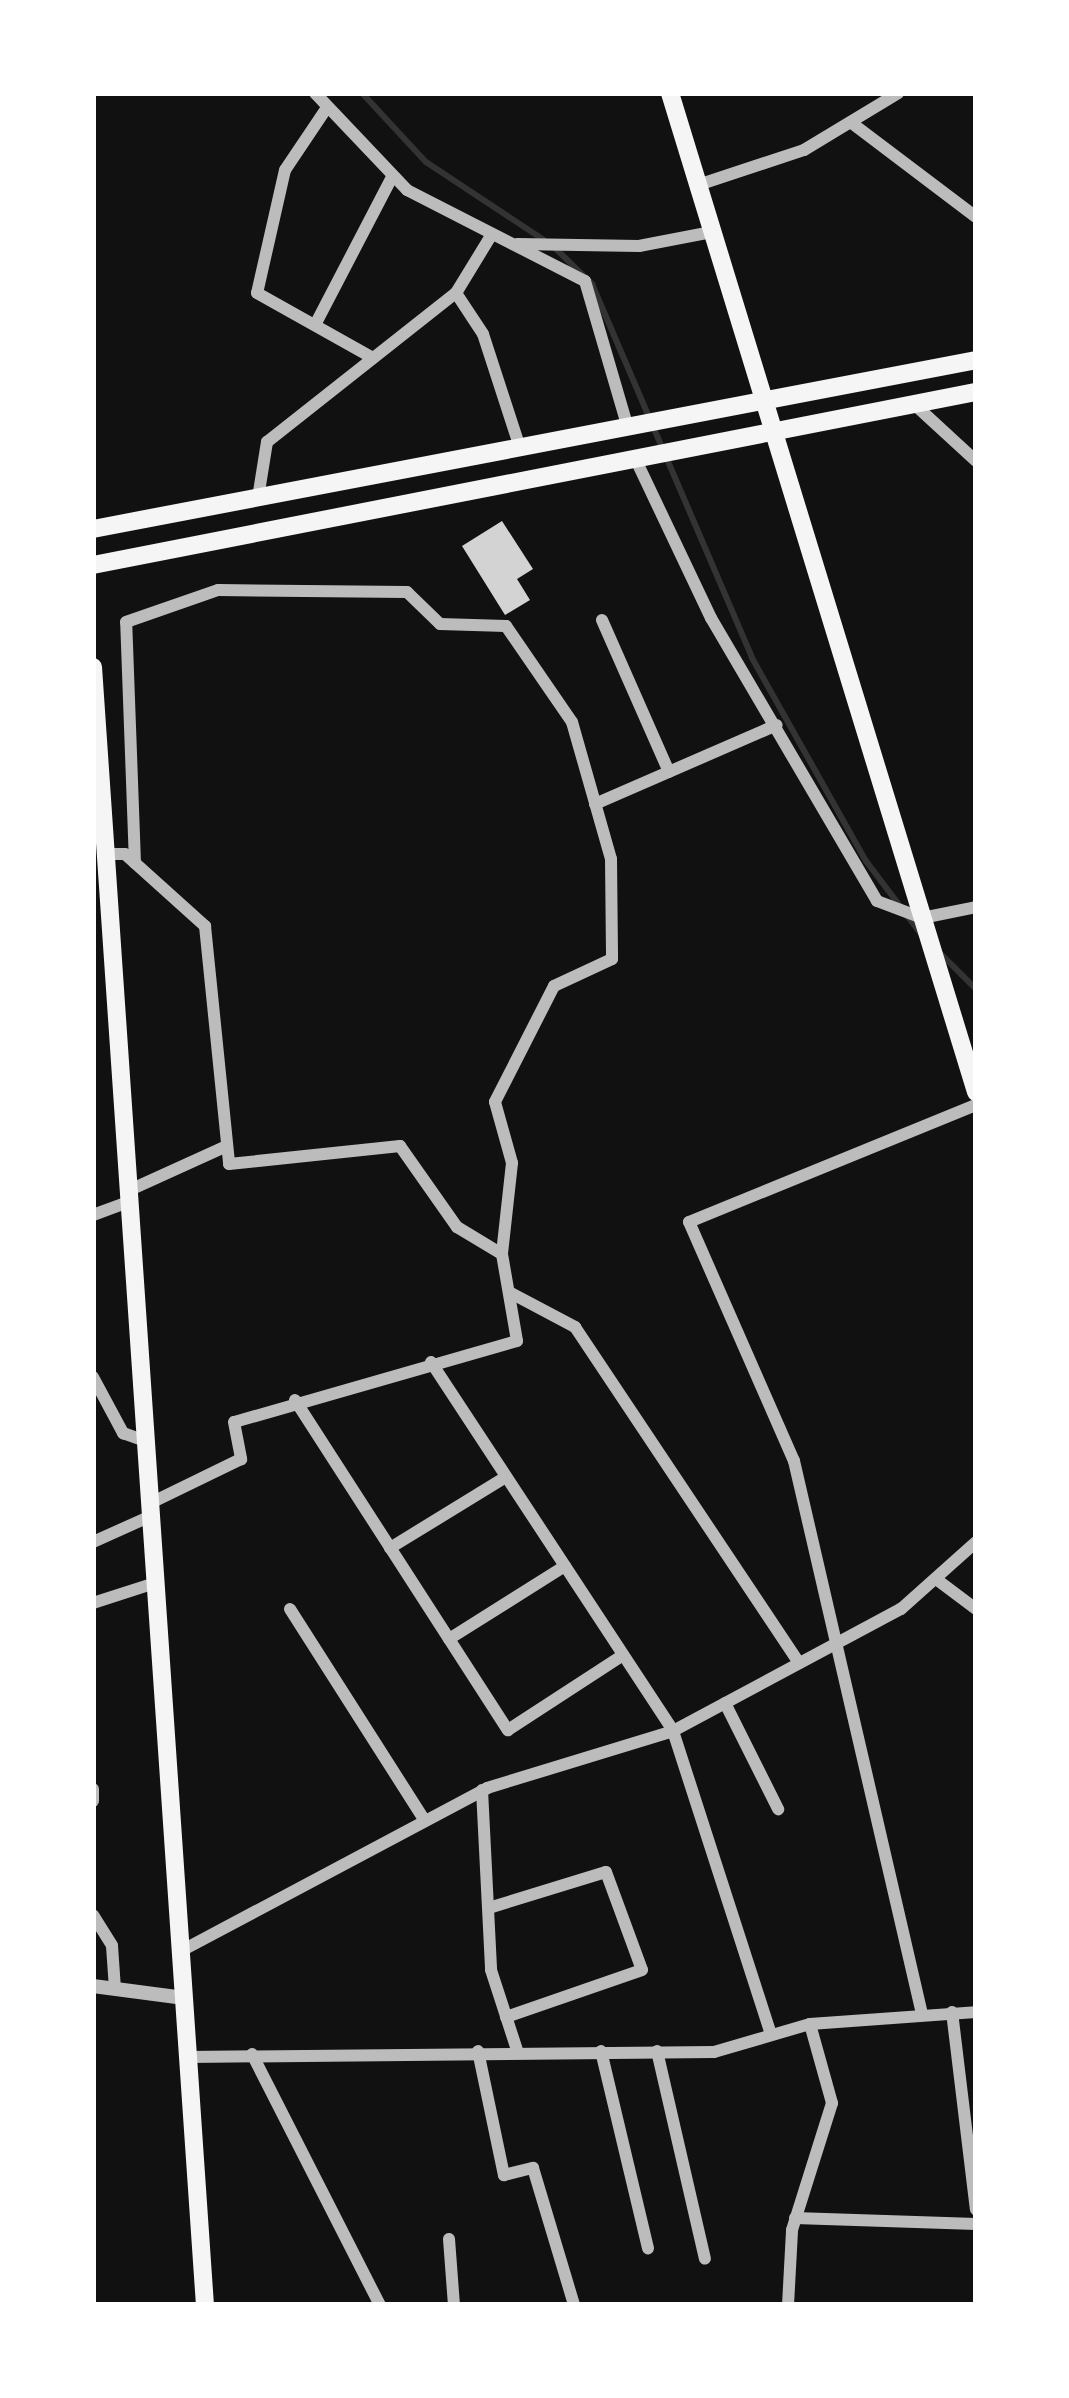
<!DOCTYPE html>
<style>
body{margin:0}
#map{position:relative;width:1069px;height:2398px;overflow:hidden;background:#111;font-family:"Fira Sans Condensed",sans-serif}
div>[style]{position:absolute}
.stream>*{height:6px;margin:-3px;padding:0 3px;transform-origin:3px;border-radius:3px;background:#333}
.building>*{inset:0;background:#d3d3d3}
.minor>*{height:12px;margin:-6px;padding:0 6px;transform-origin:6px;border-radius:6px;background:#bcbcbc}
.tertiary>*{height:14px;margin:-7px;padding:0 7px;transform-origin:7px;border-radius:7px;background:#bcbcbc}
.primary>*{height:18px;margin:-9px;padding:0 9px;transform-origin:9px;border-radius:9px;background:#f5f5f5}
span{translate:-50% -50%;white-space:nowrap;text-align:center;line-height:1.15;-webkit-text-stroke:10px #fff;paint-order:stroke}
.frame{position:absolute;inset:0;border:96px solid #fff;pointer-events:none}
</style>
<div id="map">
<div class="stream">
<i style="left:362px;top:93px;width:94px;rotate:47.2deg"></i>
<i style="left:426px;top:162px;width:141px;rotate:33.5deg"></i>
<i style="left:555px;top:248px;width:52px;rotate:44.2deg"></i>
<i style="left:592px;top:284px;width:407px;rotate:66.8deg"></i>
<i style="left:752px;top:658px;width:233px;rotate:60.7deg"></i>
<i style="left:866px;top:861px;width:91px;rotate:53deg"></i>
<i style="left:939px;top:952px;width:52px;rotate:45deg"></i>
</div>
<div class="building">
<i style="clip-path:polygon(502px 521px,533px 569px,517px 579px,530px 600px,505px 615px,462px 546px)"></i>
</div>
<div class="minor">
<i style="left:315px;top:93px;width:134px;rotate:46.5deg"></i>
<i style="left:407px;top:190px;width:200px;rotate:27.1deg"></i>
<i style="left:585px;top:281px;width:150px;rotate:73.7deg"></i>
<i style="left:326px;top:109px;width:73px;rotate:123.9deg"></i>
<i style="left:285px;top:170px;width:126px;rotate:102.8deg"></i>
<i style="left:257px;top:293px;width:133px;rotate:29.3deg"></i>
<i style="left:853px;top:124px;width:154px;rotate:37.1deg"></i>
<i style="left:698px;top:185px;width:112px;rotate:-18.3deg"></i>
<i style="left:804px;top:150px;width:110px;rotate:-31.2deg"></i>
<i style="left:517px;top:244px;width:122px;rotate:0.9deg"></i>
<i style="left:639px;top:246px;width:74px;rotate:-10.9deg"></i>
<i style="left:456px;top:293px;width:49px;rotate:56.6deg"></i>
<i style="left:483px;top:334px;width:120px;rotate:72deg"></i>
<i style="left:315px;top:325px;width:167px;rotate:-62.5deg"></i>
<i style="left:914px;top:404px;width:84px;rotate:42.6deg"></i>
<i style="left:635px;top:458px;width:177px;rotate:64.6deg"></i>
<i style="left:711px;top:618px;width:328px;rotate:59.6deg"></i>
<i style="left:877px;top:901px;width:48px;rotate:20.7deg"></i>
<i style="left:922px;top:918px;width:55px;rotate:-11.5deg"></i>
<i style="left:258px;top:498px;width:57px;rotate:-80.9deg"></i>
<i style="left:267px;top:442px;width:241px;rotate:-38.3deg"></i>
<i style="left:456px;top:293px;width:69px;rotate:-58.6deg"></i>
<i style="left:602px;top:620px;width:166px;rotate:66.2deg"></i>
<i style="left:595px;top:804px;width:198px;rotate:-23.5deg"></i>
<i style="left:109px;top:854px;width:16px"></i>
<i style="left:125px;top:854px;width:108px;rotate:42deg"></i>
<i style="left:205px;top:926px;width:239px;rotate:84.2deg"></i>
<i style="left:229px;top:1164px;width:172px;rotate:-6deg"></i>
<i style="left:400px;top:1146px;width:99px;rotate:54.9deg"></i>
<i style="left:457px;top:1227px;width:52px;rotate:31deg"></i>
<i style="left:135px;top:863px;width:241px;rotate:-92.1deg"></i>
<i style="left:126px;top:622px;width:97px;rotate:-19.2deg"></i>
<i style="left:218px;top:590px;width:189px;rotate:0.6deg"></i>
<i style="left:407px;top:592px;width:46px;rotate:44.1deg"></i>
<i style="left:440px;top:624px;width:66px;rotate:1.7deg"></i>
<i style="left:506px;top:626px;width:116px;rotate:55.5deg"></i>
<i style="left:572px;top:722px;width:142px;rotate:74.1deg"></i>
<i style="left:611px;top:859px;width:100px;rotate:89.4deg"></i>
<i style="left:612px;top:959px;width:64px;rotate:155deg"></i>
<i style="left:554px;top:986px;width:130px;rotate:117deg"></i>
<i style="left:495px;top:1102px;width:63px;rotate:74.4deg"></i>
<i style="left:512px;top:1163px;width:92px;rotate:96.3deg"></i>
<i style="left:502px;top:1254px;width:88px;rotate:80.2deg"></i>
<i style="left:517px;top:1341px;width:294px;rotate:164deg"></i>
<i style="left:234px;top:1422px;width:38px;rotate:79deg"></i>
<i style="left:241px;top:1459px;width:98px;rotate:154deg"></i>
<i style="left:132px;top:1189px;width:104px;rotate:-24.4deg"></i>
<i style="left:93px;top:1215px;width:40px;rotate:-20.2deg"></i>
<i style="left:509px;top:1292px;width:75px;rotate:27.9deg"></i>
<i style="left:575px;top:1327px;width:404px;rotate:56.3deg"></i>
<i style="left:431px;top:1362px;width:441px;rotate:56.7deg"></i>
<i style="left:673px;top:1731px;width:319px;rotate:72.1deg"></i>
<i style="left:93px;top:1377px;width:64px;rotate:61.8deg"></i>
<i style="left:123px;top:1433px;width:27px;rotate:20deg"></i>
<i style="left:295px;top:1400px;width:393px;rotate:57.2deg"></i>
<i style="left:508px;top:1730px;width:137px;rotate:-33.1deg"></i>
<i style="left:93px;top:1542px;width:66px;rotate:-24.2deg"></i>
<i style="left:390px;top:1548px;width:136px;rotate:-31.5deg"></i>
<i style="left:936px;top:1579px;width:50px;rotate:36.9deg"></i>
<i style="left:93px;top:1603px;width:68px;rotate:-17.9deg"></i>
<i style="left:290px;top:1609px;width:251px;rotate:57.5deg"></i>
<i style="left:449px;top:1639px;width:137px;rotate:-32.2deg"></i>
<i style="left:725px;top:1703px;width:119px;rotate:63.4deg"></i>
<i style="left:93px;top:1789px;width:12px;rotate:90deg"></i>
<i style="left:482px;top:1790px;width:180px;rotate:87.1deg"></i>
<i style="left:491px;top:1970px;width:84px;rotate:72deg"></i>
<i style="left:492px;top:1907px;width:119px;rotate:-17.1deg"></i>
<i style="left:606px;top:1872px;width:104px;rotate:69.8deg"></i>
<i style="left:642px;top:1970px;width:144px;rotate:160.9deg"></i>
<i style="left:93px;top:1915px;width:36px;rotate:58deg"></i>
<i style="left:112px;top:1946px;width:43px;rotate:86deg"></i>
<i style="left:181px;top:1951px;width:347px;rotate:-28deg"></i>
<i style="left:487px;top:1788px;width:195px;rotate:-17deg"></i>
<i style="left:673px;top:1731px;width:259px;rotate:-28.2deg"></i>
<i style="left:901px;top:1609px;width:101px;rotate:-41.8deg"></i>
<i style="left:952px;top:2012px;width:199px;rotate:83.1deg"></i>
<i style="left:922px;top:2014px;width:568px;rotate:-103.03deg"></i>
<i style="left:794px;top:1461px;width:261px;rotate:-113.7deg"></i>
<i style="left:689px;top:1222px;width:310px;rotate:-22.2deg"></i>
<i style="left:478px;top:2051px;width:127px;rotate:78.2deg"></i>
<i style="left:504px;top:2175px;width:30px;rotate:-14deg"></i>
<i style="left:533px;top:2168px;width:143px;rotate:73.3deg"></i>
<i style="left:601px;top:2051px;width:203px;rotate:76.6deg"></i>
<i style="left:657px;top:2051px;width:213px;rotate:77deg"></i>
<i style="left:252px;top:2054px;width:282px;rotate:63deg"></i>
<i style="left:188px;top:2057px;width:526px;rotate:-0.54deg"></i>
<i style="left:714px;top:2052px;width:100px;rotate:-16.3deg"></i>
<i style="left:810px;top:2024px;width:166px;rotate:-4.1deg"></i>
<i style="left:795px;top:2218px;width:181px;rotate:1.9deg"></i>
<i style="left:449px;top:2239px;width:66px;rotate:85.7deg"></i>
<i style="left:788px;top:2305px;width:75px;rotate:-86.9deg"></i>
<i style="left:792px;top:2230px;width:133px;rotate:-72.5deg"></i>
<i style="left:832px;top:2103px;width:82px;rotate:-105.6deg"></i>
</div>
<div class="tertiary">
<i style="left:93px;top:1986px;width:92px;rotate:7.5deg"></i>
</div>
<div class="primary">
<i style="left:670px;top:93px;width:1045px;rotate:72.97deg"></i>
<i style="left:93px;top:529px;width:899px;rotate:-10.83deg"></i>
<i style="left:93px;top:565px;width:900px;rotate:-11.09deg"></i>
<i style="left:93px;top:667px;width:1642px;rotate:86.09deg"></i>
</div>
<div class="frame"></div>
</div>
